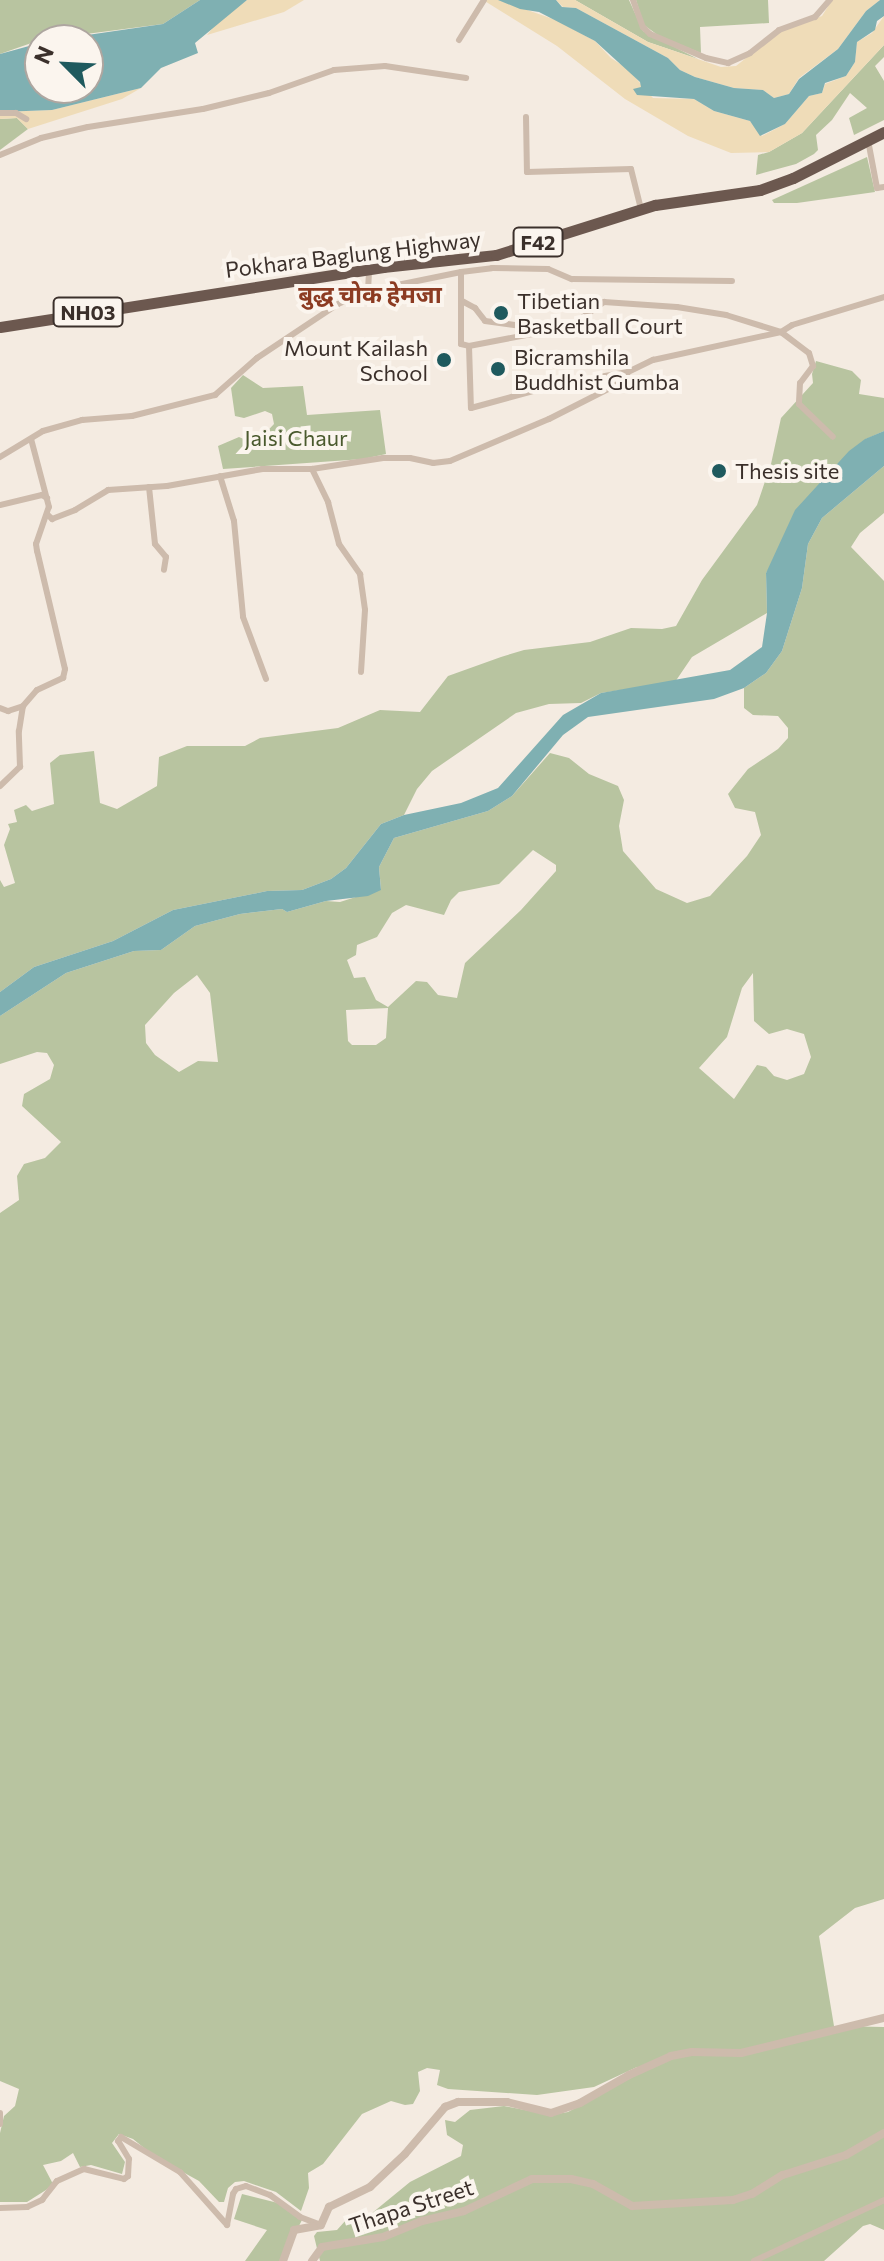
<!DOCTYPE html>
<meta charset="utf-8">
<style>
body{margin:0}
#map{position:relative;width:884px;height:2261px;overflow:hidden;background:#f4ebe1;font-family:Commissioner,"Noto Sans Devanagari",sans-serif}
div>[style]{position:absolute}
.green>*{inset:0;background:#b8c4a0}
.sand>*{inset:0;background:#efdcb8}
.water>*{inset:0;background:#7fb0b2}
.minor>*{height:6px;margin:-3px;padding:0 3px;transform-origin:3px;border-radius:3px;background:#cdbbac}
.tertiary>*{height:8px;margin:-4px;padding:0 4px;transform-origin:4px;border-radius:4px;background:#cdbbac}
.trunk>*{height:11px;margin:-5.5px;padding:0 5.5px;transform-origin:5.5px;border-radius:5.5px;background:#6c584f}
.dots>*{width:22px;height:22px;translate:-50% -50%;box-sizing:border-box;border:4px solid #fbf5ee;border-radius:50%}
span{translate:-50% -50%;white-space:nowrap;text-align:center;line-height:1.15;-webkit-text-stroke:8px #fbf5ee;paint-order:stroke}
.shield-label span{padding:2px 6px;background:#fbf5ee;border:2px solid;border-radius:6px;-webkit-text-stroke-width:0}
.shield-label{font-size:20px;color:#3b302b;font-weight:700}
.street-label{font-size:22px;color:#3b302b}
.poi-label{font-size:22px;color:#3b302b}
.left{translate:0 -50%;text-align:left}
.right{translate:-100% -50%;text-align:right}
.park-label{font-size:22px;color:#4a5a2e}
.neighbourhood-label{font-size:24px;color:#8c3b22;font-weight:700}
.north{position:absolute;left:24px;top:24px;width:80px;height:80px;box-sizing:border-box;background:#fbf5ee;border:2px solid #aea6a0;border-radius:50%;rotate:294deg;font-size:22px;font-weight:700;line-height:32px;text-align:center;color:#3b302b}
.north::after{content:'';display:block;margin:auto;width:28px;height:36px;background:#1f5a5e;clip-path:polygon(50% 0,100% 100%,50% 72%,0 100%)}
</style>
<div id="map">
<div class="green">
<i style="clip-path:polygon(0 0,200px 0,163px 24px,40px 40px,0 54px)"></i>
<i style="clip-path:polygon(575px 0,629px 0,643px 31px,698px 59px,648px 42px)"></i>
<i style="clip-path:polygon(636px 0,768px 0,769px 23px,700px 27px,701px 53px,659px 36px,644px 25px)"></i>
<i style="clip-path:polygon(884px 45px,884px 57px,875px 66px,884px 81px,884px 120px,854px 135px,849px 118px,867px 108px,850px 93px,832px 120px,816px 135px,818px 150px,814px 154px,796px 164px,756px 175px,758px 155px,769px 152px,802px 133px)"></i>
<i style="clip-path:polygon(17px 118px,28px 129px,0 150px,0 119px)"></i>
<i style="clip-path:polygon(867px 157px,875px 192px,797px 203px,774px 203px,772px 200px)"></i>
<i style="clip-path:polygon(816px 361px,852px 371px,861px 380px,859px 394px,884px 398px,884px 431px,866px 439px,830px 472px,766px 573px,767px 613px,692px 657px,675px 682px,601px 693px,581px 703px,549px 704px,516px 713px,432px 771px,417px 789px,404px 815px,381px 824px,346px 868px,331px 879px,302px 890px,267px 891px,173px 910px,113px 941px,34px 967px,0 992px,0 880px,4px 887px,15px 883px,4px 845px,10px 829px,8px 824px,17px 822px,14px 810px,26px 805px,32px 811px,54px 804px,50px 763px,60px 755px,94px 751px,100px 803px,117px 809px,157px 786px,159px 757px,187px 746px,245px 746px,260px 738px,338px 728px,380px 710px,420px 712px,448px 676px,501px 657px,524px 650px,590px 642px,631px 628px,662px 629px,676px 626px,702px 580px,757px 505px,771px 464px,781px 418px,813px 383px,812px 374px)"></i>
<i style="clip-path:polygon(243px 375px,263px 388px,303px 386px,307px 415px,380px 410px,386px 454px,363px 459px,223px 469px,218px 446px,239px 437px,255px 444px,274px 424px,272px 414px,265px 411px,244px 418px,235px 416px,231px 388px)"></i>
<i style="clip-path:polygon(evenodd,884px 466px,884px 513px,860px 533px,851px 547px,884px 581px,884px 1899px,855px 1908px,819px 1936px,834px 2026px,884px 2027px,884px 2230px,870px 2224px,863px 2226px,824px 2261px,320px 2261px,314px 2236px,317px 2232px,337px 2230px,346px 2220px,366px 2218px,410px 2182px,461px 2156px,463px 2145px,447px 2135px,445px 2120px,455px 2122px,470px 2110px,504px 2106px,551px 2115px,568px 2112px,640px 2073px,637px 2067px,594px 2087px,537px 2095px,448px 2089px,437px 2085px,440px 2070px,427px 2068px,418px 2072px,420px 2091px,413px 2104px,405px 2105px,391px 2101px,362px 2114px,323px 2164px,308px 2173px,309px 2188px,301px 2211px,276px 2192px,244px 2181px,235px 2182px,228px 2188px,224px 2202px,219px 2202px,199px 2181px,154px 2156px,133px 2139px,119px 2134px,112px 2143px,125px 2162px,122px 2174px,91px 2165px,80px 2167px,73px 2153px,61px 2161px,43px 2165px,53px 2184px,46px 2190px,27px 2202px,0 2202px,0 2133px,4px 2116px,15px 2106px,19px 2089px,0 2081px,0 1213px,19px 1200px,17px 1176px,24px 1164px,45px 1158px,61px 1142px,22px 1106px,24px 1094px,50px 1079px,54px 1065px,47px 1053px,37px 1052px,0 1064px,0 1016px,66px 973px,134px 951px,161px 950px,195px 926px,240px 914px,282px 909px,287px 912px,326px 901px,340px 902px,381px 889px,379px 867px,394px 838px,488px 811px,512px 796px,550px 753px,569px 758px,589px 774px,618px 786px,624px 800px,619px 826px,623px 851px,656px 889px,687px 903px,710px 896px,747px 856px,761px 835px,755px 812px,735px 808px,728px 794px,748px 769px,778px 749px,788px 738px,788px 728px,778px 716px,753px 715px,744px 708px,744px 688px,766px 673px,782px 651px,802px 588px,808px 544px,822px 518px,884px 466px,533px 850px,556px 865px,556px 871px,521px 910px,465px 963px,457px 998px,438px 995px,427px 982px,416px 981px,388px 1007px,376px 1000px,365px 977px,354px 978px,347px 960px,356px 955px,357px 945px,377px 937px,392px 913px,406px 905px,444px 915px,451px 900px,459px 892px,499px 884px,533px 850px,884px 466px,753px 973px,754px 1021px,769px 1034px,787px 1029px,804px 1034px,811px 1057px,804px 1074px,787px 1080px,774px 1076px,766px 1067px,757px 1065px,734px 1099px,699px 1068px,727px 1037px,742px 988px,753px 973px,884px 466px,197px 975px,210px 993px,218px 1062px,198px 1061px,179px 1072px,155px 1055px,146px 1043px,145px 1025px,174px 993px,197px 975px,884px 466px,388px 1008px,386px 1038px,376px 1045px,352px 1045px,348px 1041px,346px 1010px,388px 1008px)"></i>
<i style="clip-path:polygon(242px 2194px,278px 2203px,302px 2220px,281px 2261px,245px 2261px,267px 2230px,234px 2219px)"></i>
</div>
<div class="sand">
<i style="clip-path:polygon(247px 0,304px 0,284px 12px,207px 35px,220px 19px)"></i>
<i style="clip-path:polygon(483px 0,499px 0,556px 20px,595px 41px,611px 58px,628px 69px,653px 98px,694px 99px,714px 111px,750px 121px,762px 136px,785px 124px,809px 96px,822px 93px,825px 84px,846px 76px,855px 62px,857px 42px,872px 33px,884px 16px,884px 45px,802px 133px,769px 152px,731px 153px,688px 136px,625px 99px,557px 46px)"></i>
<i style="clip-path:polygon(556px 0,575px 0,648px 42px,721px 67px,736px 66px,779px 32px,822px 16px,832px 0,880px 0,866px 11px,838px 49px,799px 78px,789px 94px,774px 98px,763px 90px,734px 88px,695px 77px,680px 70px,668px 58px,576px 8px,563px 7px)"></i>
<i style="clip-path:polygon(141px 88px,122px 99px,28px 129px,17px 118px,0 119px,0 112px,52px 110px)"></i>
</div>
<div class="water">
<i style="clip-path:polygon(200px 0,247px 0,195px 43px,198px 53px,161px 68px,141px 88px,52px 110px,0 112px,0 54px,40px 43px,40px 88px,88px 88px,88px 40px,53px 40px,163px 24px)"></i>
<i style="clip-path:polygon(498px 0,556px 0,562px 7px,576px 8px,668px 58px,680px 70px,695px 77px,734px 88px,763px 90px,774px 98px,789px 94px,799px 79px,838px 49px,866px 11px,880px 0,884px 0,884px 16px,877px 21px,875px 30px,857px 42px,855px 62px,846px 76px,825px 83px,822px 93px,809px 96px,785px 124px,760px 136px,750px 121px,714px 111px,694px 99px,637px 95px,633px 89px,641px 87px,640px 82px,595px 41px,539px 12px,520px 9px)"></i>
<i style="clip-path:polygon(884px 431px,884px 466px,822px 518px,808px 544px,802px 588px,782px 651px,766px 673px,744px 688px,714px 699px,588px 717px,563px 735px,512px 796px,488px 811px,394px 838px,379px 867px,381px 890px,368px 896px,326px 901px,287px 912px,282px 909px,240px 914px,195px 926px,161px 950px,134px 951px,66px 973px,0 1016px,0 992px,34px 967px,113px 941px,173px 910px,267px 891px,302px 890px,331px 879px,346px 868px,381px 824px,404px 815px,461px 803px,498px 788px,563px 715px,601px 693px,730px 670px,762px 647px,767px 613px,766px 573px,795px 510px,849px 451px,865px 439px)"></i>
</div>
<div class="minor">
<i style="left:633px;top:0;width:29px;rotate:70deg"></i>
<i style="left:643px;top:27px;width:10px;rotate:45deg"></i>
<i style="left:650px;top:34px;width:61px;rotate:23.2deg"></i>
<i style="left:706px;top:58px;width:23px;rotate:13deg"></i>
<i style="left:728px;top:63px;width:24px;rotate:-24deg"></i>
<i style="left:750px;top:53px;width:37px;rotate:-38deg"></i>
<i style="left:779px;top:30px;width:38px;rotate:-20deg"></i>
<i style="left:815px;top:17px;width:23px;rotate:-49deg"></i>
<i style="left:459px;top:40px;width:47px;rotate:-58deg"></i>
<i style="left:0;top:113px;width:16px"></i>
<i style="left:16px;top:113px;width:12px;rotate:31deg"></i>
<i style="left:526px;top:117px;width:55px;rotate:89deg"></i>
<i style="left:527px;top:172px;width:104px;rotate:-1.7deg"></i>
<i style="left:631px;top:169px;width:41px;rotate:76deg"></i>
<i style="left:868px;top:140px;width:49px;rotate:79.4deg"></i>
<i style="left:877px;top:188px;width:7px;rotate:-8deg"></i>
<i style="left:0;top:155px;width:44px;rotate:-22.5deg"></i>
<i style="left:41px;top:138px;width:48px;rotate:-13.2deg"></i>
<i style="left:88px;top:127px;width:116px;rotate:-8.9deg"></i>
<i style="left:203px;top:109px;width:68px;rotate:-13.6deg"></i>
<i style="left:269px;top:93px;width:69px;rotate:-19.5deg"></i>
<i style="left:334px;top:70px;width:51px;rotate:-4.5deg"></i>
<i style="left:385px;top:66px;width:82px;rotate:8.4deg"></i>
<i style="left:461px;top:272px;width:31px;rotate:-7deg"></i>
<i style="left:492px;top:268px;width:56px;rotate:1deg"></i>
<i style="left:548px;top:269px;width:26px;rotate:23deg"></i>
<i style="left:572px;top:279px;width:160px;rotate:0.7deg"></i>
<i style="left:368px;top:291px;width:21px;rotate:-87deg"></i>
<i style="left:462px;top:301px;width:15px;rotate:28deg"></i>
<i style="left:475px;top:308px;width:16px;rotate:52deg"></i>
<i style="left:485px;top:321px;width:52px;rotate:7.7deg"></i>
<i style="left:469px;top:346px;width:62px;rotate:88.2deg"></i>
<i style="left:471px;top:408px;width:91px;rotate:-15.3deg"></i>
<i style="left:559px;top:384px;width:70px;rotate:-9.9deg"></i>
<i style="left:0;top:457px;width:50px;rotate:-31.2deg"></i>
<i style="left:43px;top:431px;width:41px;rotate:-15.8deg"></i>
<i style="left:82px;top:420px;width:50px;rotate:-4.6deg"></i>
<i style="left:132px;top:416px;width:86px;rotate:-14.2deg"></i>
<i style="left:215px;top:395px;width:56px;rotate:-41.4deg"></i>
<i style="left:257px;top:358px;width:97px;rotate:-33.7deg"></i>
<i style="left:338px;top:304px;width:33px;rotate:-23deg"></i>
<i style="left:368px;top:291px;width:95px;rotate:-11.5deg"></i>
<i style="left:461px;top:272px;width:72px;rotate:90deg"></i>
<i style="left:461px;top:344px;width:8px;rotate:14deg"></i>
<i style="left:469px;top:346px;width:64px;rotate:-10.8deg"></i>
<i style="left:532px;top:334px;width:8px;rotate:-50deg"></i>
<i style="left:537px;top:328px;width:38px;rotate:-7deg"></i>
<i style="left:575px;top:323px;width:36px;rotate:-36deg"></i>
<i style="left:604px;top:302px;width:73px;rotate:3.9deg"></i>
<i style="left:677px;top:307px;width:50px;rotate:9.3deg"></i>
<i style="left:726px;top:315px;width:58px;rotate:17.2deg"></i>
<i style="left:781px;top:332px;width:35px;rotate:37deg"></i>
<i style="left:809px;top:353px;width:14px;rotate:73deg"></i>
<i style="left:813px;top:366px;width:21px;rotate:127deg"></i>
<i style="left:800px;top:383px;width:21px;rotate:93deg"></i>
<i style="left:799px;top:404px;width:47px;rotate:44.1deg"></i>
<i style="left:312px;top:469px;width:37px;rotate:64deg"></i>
<i style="left:328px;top:502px;width:43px;rotate:75.3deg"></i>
<i style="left:339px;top:544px;width:37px;rotate:55deg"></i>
<i style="left:360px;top:574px;width:36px;rotate:82deg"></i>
<i style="left:365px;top:610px;width:62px;rotate:93.7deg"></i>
<i style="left:220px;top:476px;width:47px;rotate:72.7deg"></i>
<i style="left:234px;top:521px;width:96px;rotate:84.6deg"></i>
<i style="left:243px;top:617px;width:66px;rotate:69.6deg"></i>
<i style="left:149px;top:487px;width:57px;rotate:84deg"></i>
<i style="left:155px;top:544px;width:17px;rotate:50deg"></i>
<i style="left:166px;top:557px;width:13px;rotate:99deg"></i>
<i style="left:0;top:505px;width:43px;rotate:-13.4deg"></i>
<i style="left:42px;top:495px;width:6px;rotate:31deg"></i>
<i style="left:48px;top:515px;width:6px;rotate:45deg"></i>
<i style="left:52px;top:519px;width:25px;rotate:-21deg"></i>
<i style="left:75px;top:510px;width:39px;rotate:-31deg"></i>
<i style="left:108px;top:490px;width:59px;rotate:-3.9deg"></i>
<i style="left:167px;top:486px;width:97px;rotate:-10.1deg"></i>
<i style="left:262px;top:469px;width:50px"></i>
<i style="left:312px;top:469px;width:72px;rotate:-8.8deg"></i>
<i style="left:383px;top:458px;width:27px"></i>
<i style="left:410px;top:458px;width:24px;rotate:12deg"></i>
<i style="left:433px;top:463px;width:17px;rotate:-7deg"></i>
<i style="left:450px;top:461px;width:108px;rotate:-23deg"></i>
<i style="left:549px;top:419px;width:84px;rotate:-26.9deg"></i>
<i style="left:624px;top:381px;width:10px;rotate:-66deg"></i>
<i style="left:628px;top:372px;width:28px;rotate:-26deg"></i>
<i style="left:653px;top:360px;width:131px;rotate:-12.3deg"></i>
<i style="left:781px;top:332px;width:13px;rotate:-32deg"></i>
<i style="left:792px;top:325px;width:96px;rotate:-16.9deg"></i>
<i style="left:0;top:708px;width:9px;rotate:21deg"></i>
<i style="left:8px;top:711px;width:16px;rotate:-18deg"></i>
<i style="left:0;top:786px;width:28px;rotate:-44deg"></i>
<i style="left:20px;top:767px;width:36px;rotate:-92deg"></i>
<i style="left:19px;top:731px;width:25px;rotate:-81deg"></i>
<i style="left:23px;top:706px;width:21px;rotate:-49deg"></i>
<i style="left:37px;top:690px;width:29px;rotate:-25deg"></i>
<i style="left:63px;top:678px;width:9px;rotate:-77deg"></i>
<i style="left:65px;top:669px;width:121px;rotate:-103.3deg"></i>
<i style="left:37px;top:551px;width:7px;rotate:-98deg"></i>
<i style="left:36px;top:544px;width:39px;rotate:-71deg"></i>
<i style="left:49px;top:507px;width:70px;rotate:-104.8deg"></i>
<i style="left:0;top:2113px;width:11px;rotate:90deg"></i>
<i style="left:0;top:2208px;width:27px;rotate:-2deg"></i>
<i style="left:27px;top:2207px;width:17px;rotate:-25deg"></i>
<i style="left:42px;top:2200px;width:24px;rotate:-52deg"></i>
<i style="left:57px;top:2181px;width:30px;rotate:-24deg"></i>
<i style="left:84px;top:2169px;width:41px;rotate:14deg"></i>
<i style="left:124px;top:2179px;width:5px;rotate:-37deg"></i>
<i style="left:128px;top:2176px;width:17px;rotate:-87deg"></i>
<i style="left:129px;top:2159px;width:21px;rotate:-121deg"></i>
<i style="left:118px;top:2141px;width:5px;rotate:-53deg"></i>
<i style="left:121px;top:2137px;width:69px;rotate:30.7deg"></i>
<i style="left:180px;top:2172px;width:71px;rotate:48.4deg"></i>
<i style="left:227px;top:2225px;width:32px;rotate:-79deg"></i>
<i style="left:233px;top:2194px;width:6px;rotate:-59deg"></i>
<i style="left:236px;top:2189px;width:10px;rotate:-17deg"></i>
<i style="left:246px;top:2186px;width:26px;rotate:21deg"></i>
<i style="left:270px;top:2195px;width:37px;rotate:36deg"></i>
<i style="left:300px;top:2217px;width:22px;rotate:21deg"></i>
<i style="left:754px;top:2261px;width:144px;rotate:-25.1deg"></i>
</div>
<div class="tertiary">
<i style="left:283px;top:2261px;width:33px;rotate:-70deg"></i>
<i style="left:294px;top:2230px;width:27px;rotate:-10deg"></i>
<i style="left:321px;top:2225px;width:20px;rotate:-66deg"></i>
<i style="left:329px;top:2207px;width:46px;rotate:-26deg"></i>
<i style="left:370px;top:2187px;width:48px;rotate:-43.3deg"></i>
<i style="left:405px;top:2154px;width:62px;rotate:-49.6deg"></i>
<i style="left:445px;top:2107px;width:14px;rotate:-21deg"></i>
<i style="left:458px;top:2102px;width:49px"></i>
<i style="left:507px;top:2102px;width:45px;rotate:14deg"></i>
<i style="left:551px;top:2113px;width:31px;rotate:-19deg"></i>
<i style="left:580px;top:2103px;width:56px;rotate:-29.7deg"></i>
<i style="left:629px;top:2075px;width:46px;rotate:-24.3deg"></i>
<i style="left:671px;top:2056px;width:21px;rotate:-11deg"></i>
<i style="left:692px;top:2052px;width:49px;rotate:1.2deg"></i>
<i style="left:741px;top:2053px;width:147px;rotate:-13.8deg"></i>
<i style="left:312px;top:2261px;width:17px;rotate:-54deg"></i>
<i style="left:322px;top:2247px;width:62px;rotate:-9.3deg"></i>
<i style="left:383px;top:2237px;width:42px;rotate:-22.3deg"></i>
<i style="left:422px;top:2221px;width:43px;rotate:-13.4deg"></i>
<i style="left:464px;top:2211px;width:75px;rotate:-25.2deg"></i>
<i style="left:532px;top:2179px;width:39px"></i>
<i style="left:571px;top:2179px;width:23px;rotate:13deg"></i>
<i style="left:593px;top:2184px;width:45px;rotate:29.4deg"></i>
<i style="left:632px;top:2206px;width:101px;rotate:-3.4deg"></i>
<i style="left:733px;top:2200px;width:20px;rotate:-18deg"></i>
<i style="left:752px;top:2194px;width:36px;rotate:-32deg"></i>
<i style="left:783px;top:2175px;width:66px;rotate:-17.6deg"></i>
<i style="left:846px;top:2155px;width:44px;rotate:-30.1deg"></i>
</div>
<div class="trunk">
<i style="left:0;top:327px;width:388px;rotate:-8.9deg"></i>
<i style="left:383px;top:267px;width:114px;rotate:-6.1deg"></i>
<i style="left:496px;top:255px;width:167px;rotate:-17.5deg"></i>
<i style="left:655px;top:205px;width:106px;rotate:-8.1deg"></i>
<i style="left:760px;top:190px;width:35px;rotate:-20deg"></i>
<i style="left:793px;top:178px;width:102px;rotate:-26.8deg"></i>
</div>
<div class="dots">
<i style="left:501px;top:313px;background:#1f5a5e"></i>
<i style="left:444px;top:360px;background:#1f5a5e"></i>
<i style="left:498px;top:369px;background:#1f5a5e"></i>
<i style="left:719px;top:471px;background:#1f5a5e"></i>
</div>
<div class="shield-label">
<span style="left:538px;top:242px">F42</span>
<span style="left:88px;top:312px">NH03</span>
</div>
<div class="street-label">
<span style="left:353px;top:254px;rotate:-7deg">Pokhara Baglung Highway</span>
<span style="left:411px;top:2206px;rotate:-18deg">Thapa Street</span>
</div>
<div class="poi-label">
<span class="left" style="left:517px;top:313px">Tibetian<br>Basketball Court</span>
<span class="right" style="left:428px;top:360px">Mount Kailash<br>School</span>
<span class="left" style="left:514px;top:369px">Bicramshila<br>Buddhist Gumba</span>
<span class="left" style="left:735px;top:471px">Thesis site</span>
</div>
<div class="park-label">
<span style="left:296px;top:438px">Jaisi Chaur</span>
</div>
<div class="neighbourhood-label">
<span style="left:370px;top:294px">बुद्ध चोक हेमजा</span>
</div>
<div class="north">N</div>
</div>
